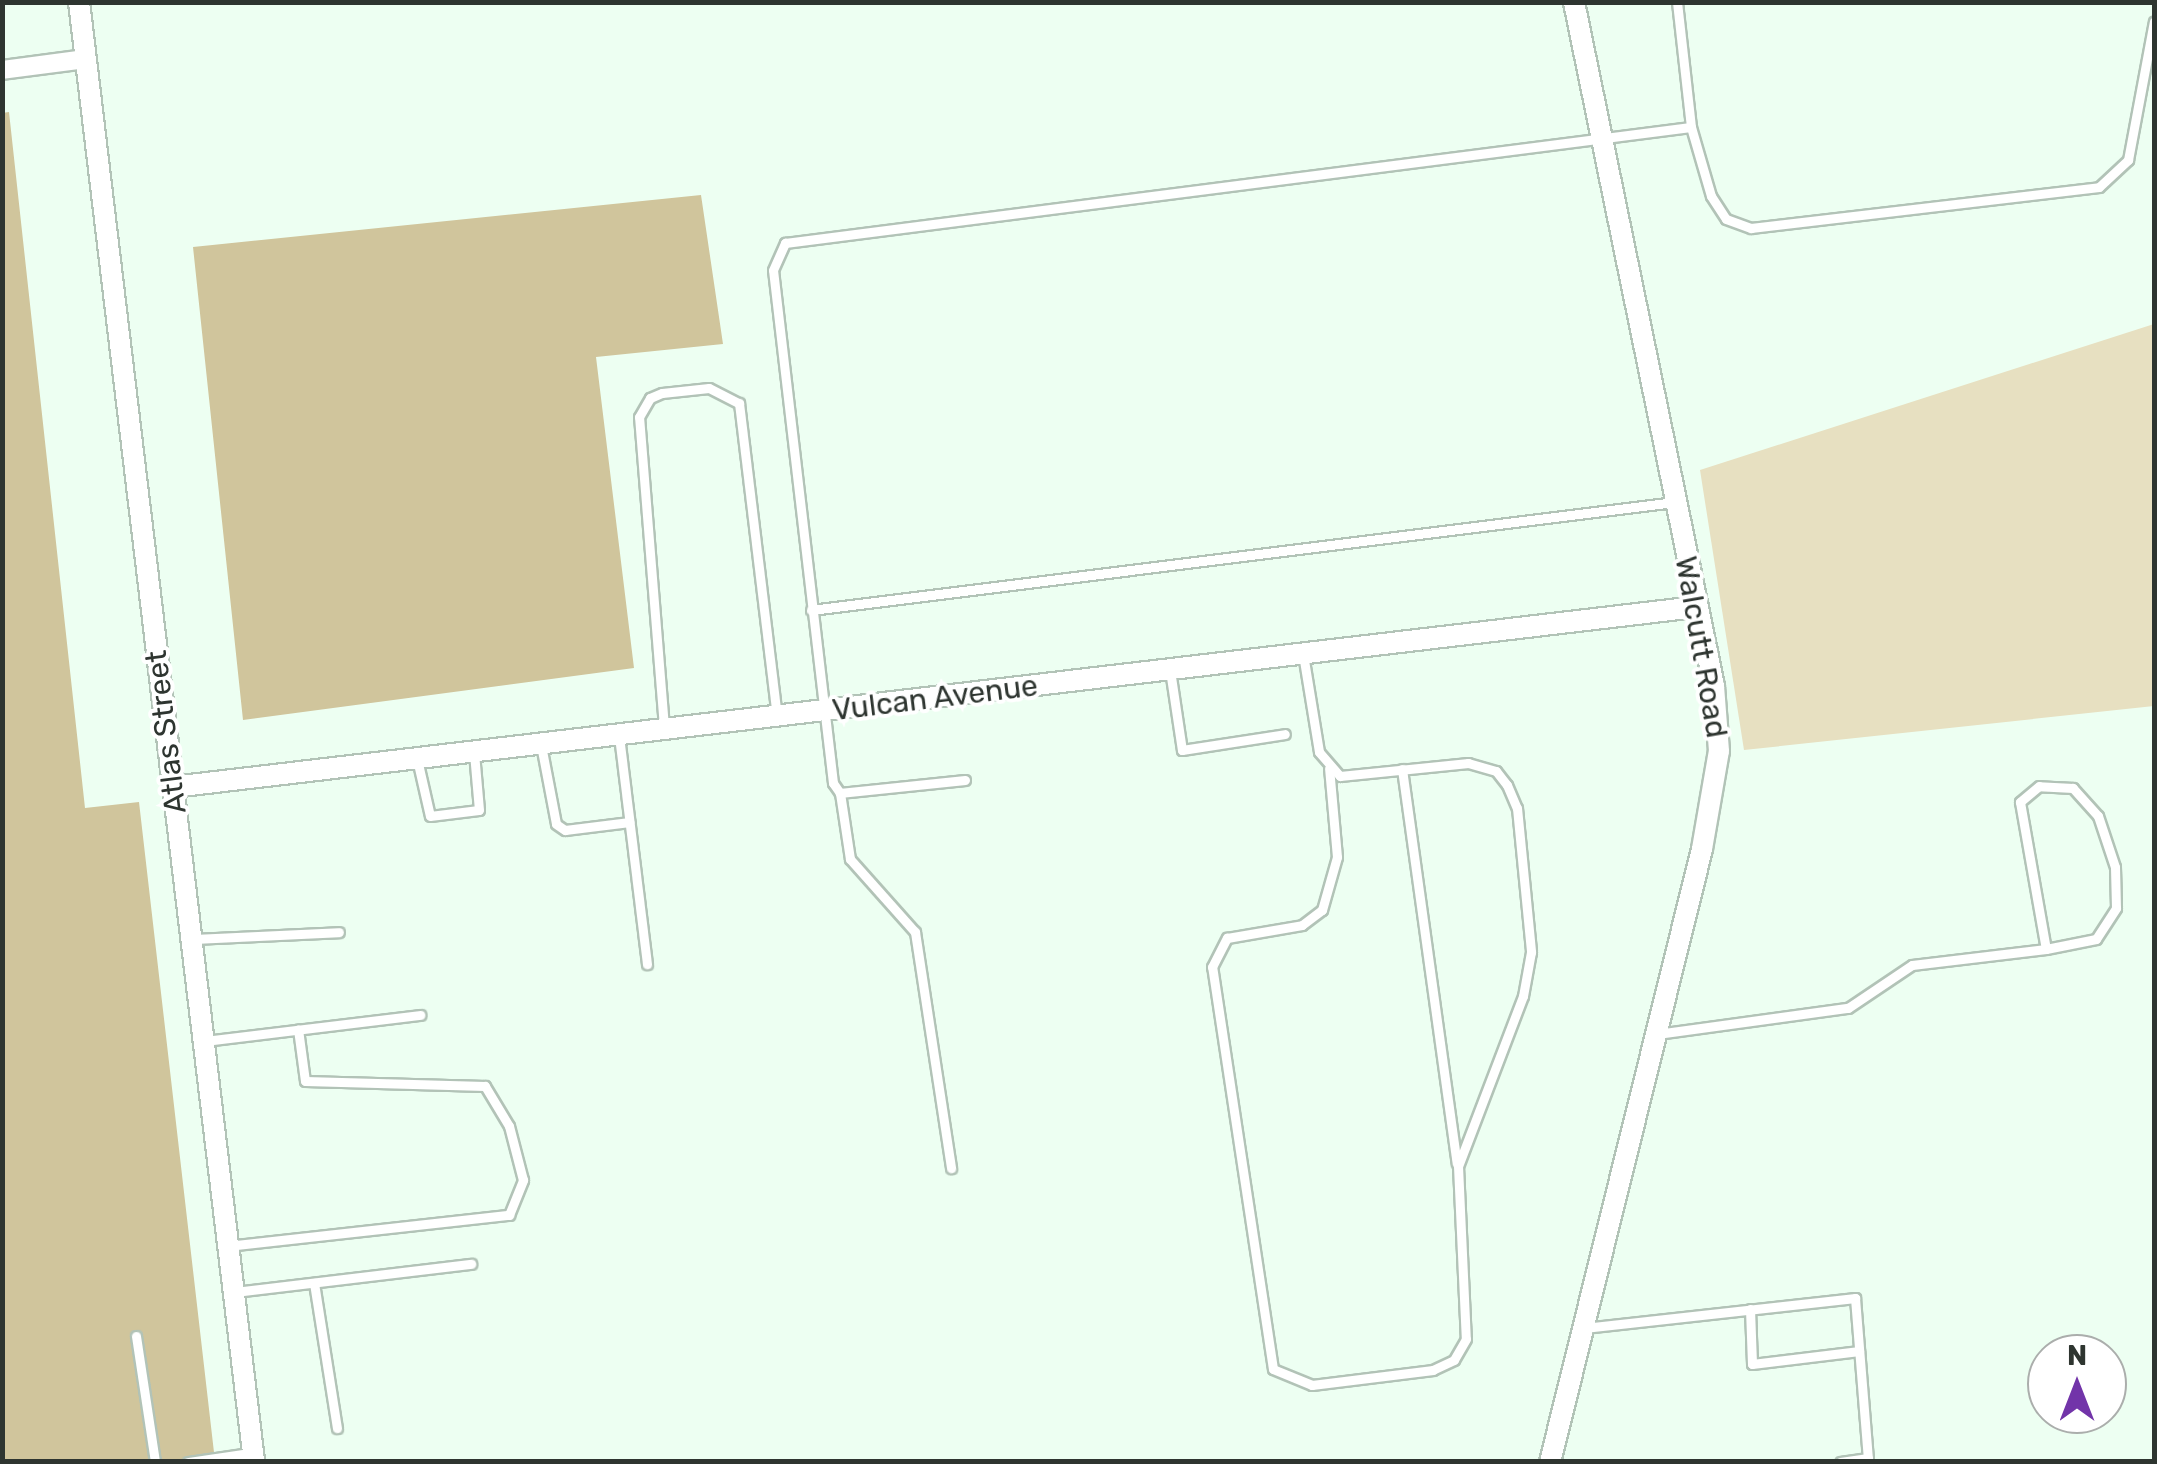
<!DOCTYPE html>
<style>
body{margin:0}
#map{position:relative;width:2157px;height:1464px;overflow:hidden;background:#edfff2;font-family:Rubik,sans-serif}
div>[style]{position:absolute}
.green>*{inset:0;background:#e7e0c1}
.forest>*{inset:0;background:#d0c59c}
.roads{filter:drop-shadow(2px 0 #b2c3b7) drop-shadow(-2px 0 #b2c3b7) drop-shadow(0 2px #b2c3b7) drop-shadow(0 -2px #b2c3b7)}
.service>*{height:9px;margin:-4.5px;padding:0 4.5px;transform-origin:4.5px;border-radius:4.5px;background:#fff}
.minor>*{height:18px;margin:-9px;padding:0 9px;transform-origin:9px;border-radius:9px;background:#fff}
.tertiary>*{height:20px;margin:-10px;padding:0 10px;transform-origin:10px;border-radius:10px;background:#fff}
span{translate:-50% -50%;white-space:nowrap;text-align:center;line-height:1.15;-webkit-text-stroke:8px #fff;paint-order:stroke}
.street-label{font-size:30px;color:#2e3530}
.frame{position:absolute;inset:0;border:5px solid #2e3530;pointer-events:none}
.north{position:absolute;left:2027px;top:1334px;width:100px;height:100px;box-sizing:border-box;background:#fff;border:2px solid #abaeac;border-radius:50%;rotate:0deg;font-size:28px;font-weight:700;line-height:40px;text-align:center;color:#2e3530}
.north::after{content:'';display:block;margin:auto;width:35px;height:45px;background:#7234a9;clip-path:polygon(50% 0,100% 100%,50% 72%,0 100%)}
</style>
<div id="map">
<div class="green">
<i style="clip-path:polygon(2154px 324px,2154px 706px,1744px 750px,1700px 470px)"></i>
</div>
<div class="forest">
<i style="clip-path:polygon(9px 112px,85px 808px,139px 802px,215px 1461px,3px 1461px,2px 113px)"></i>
<i style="clip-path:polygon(701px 195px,723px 344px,596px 357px,634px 668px,243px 720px,193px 247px)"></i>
</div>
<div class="roads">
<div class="service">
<i style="left:1677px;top:2px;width:126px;rotate:83.6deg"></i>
<i style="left:811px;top:610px;width:871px;rotate:-7.13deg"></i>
<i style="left:1303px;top:654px;width:99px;rotate:80.7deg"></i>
<i style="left:1319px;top:752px;width:32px;rotate:49deg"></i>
<i style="left:1340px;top:776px;width:129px;rotate:-5.8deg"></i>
<i style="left:1468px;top:763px;width:29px;rotate:16deg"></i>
<i style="left:1496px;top:771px;width:18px;rotate:52deg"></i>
<i style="left:1507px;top:785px;width:25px;rotate:67deg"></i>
<i style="left:1517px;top:808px;width:145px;rotate:84.4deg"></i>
<i style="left:1531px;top:952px;width:45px;rotate:100.3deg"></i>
<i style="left:1523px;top:996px;width:182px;rotate:110.9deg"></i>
<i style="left:1458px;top:1166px;width:173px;rotate:87.4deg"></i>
<i style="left:1466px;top:1339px;width:24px;rotate:120deg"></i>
<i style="left:1454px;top:1360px;width:23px;rotate:155deg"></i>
<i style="left:1433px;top:1370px;width:122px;rotate:172.9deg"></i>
<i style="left:1312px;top:1385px;width:42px;rotate:-157.7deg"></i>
<i style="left:1273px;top:1369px;width:407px;rotate:-98.6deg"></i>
<i style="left:1212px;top:967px;width:33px;rotate:-63deg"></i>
<i style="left:1227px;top:938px;width:76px;rotate:-9.8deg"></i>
<i style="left:1302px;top:925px;width:25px;rotate:-37deg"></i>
<i style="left:1322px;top:910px;width:55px;rotate:-74.2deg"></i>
<i style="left:1337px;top:857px;width:89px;rotate:-95.1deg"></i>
<i style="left:1170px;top:670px;width:81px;rotate:81.5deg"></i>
<i style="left:1182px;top:750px;width:104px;rotate:-8.8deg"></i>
<i style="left:664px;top:727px;width:311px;rotate:-94.6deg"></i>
<i style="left:639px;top:417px;width:22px;rotate:-60deg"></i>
<i style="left:650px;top:398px;width:13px;rotate:-23deg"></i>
<i style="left:662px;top:393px;width:47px;rotate:-6.1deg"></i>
<i style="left:709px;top:388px;width:34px;rotate:27deg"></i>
<i style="left:739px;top:403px;width:314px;rotate:83.1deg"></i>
<i style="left:619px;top:736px;width:230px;rotate:83deg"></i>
<i style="left:541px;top:745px;width:80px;rotate:79.2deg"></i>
<i style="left:556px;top:824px;width:11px;rotate:34deg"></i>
<i style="left:565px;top:830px;width:65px;rotate:-7deg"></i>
<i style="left:417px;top:759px;width:58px;rotate:77.2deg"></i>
<i style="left:430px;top:816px;width:49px;rotate:-7deg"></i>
<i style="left:479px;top:810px;width:57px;rotate:-95deg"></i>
<i style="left:1402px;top:769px;width:398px;rotate:82.1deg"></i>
<i style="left:965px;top:780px;width:126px;rotate:174.1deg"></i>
<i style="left:840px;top:793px;width:12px;rotate:-125deg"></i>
<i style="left:833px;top:783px;width:516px;rotate:-96.67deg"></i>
<i style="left:773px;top:270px;width:30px;rotate:-66deg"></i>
<i style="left:785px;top:243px;width:913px;rotate:-7.3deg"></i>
<i style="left:1691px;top:127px;width:72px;rotate:73.8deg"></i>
<i style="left:1711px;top:196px;width:27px;rotate:57deg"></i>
<i style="left:1726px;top:219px;width:27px;rotate:20deg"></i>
<i style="left:1751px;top:228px;width:350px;rotate:-6.7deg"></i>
<i style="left:2099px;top:187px;width:40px;rotate:-43deg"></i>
<i style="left:2128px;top:160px;width:141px;rotate:-79.4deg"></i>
<i style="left:840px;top:793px;width:67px;rotate:81.4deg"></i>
<i style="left:850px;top:859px;width:98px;rotate:48.3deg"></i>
<i style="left:915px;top:932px;width:239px;rotate:81.3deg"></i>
<i style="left:193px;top:939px;width:146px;rotate:-2.7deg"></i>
<i style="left:1657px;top:1034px;width:193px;rotate:-7.8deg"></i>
<i style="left:1848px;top:1008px;width:77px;rotate:-33.9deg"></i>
<i style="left:1912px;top:965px;width:135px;rotate:-6.8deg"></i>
<i style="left:2046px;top:949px;width:51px;rotate:-11.3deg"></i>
<i style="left:2096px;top:939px;width:37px;rotate:-57deg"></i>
<i style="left:2116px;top:908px;width:41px;rotate:-91.4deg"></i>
<i style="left:2115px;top:867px;width:54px;rotate:-108.4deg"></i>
<i style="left:2098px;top:816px;width:38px;rotate:-132deg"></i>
<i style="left:2073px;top:788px;width:34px;rotate:-177deg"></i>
<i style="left:2039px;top:786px;width:25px;rotate:140deg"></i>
<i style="left:2020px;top:802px;width:149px;rotate:80deg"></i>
<i style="left:205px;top:1041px;width:217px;rotate:-6.9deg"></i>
<i style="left:227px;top:1246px;width:284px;rotate:-6.3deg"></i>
<i style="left:509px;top:1215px;width:38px;rotate:-68deg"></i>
<i style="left:523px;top:1180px;width:56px;rotate:-104.5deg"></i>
<i style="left:509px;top:1126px;width:47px;rotate:-121deg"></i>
<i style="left:485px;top:1086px;width:180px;rotate:-178.4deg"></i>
<i style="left:305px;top:1081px;width:52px;rotate:-97.7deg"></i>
<i style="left:314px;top:1283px;width:147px;rotate:81deg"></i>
<i style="left:235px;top:1292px;width:238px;rotate:-6.8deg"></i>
<i style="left:1750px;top:1309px;width:55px;rotate:87.9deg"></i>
<i style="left:1752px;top:1364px;width:108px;rotate:-6.9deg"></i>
<i style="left:1584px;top:1328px;width:273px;rotate:-6.3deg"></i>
<i style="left:1855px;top:1298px;width:161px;rotate:85.4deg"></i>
<i style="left:1868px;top:1458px;width:28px;rotate:172deg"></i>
<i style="left:136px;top:1336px;width:127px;rotate:81.4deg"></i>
<i style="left:188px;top:1462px;width:63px;rotate:-8.3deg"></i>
</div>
<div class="minor">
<i style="left:2px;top:70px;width:85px;rotate:-7.5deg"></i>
</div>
<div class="tertiary">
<i style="left:79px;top:2px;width:1470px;rotate:83.16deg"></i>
<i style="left:173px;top:787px;width:1535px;rotate:-6.74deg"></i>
<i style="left:1550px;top:1462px;width:632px;rotate:-76.07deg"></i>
<i style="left:1702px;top:849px;width:99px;rotate:-80.2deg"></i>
<i style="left:1719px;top:751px;width:65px;rotate:-94.4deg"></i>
<i style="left:1714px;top:686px;width:698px;rotate:-101.57deg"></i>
</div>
</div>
<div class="street-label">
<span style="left:1701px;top:647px;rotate:80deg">Walcutt Road</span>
<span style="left:935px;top:698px;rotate:-7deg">Vulcan Avenue</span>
<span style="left:166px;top:732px;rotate:-97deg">Atlas Street</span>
</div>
<div class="frame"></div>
<div class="north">N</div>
</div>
